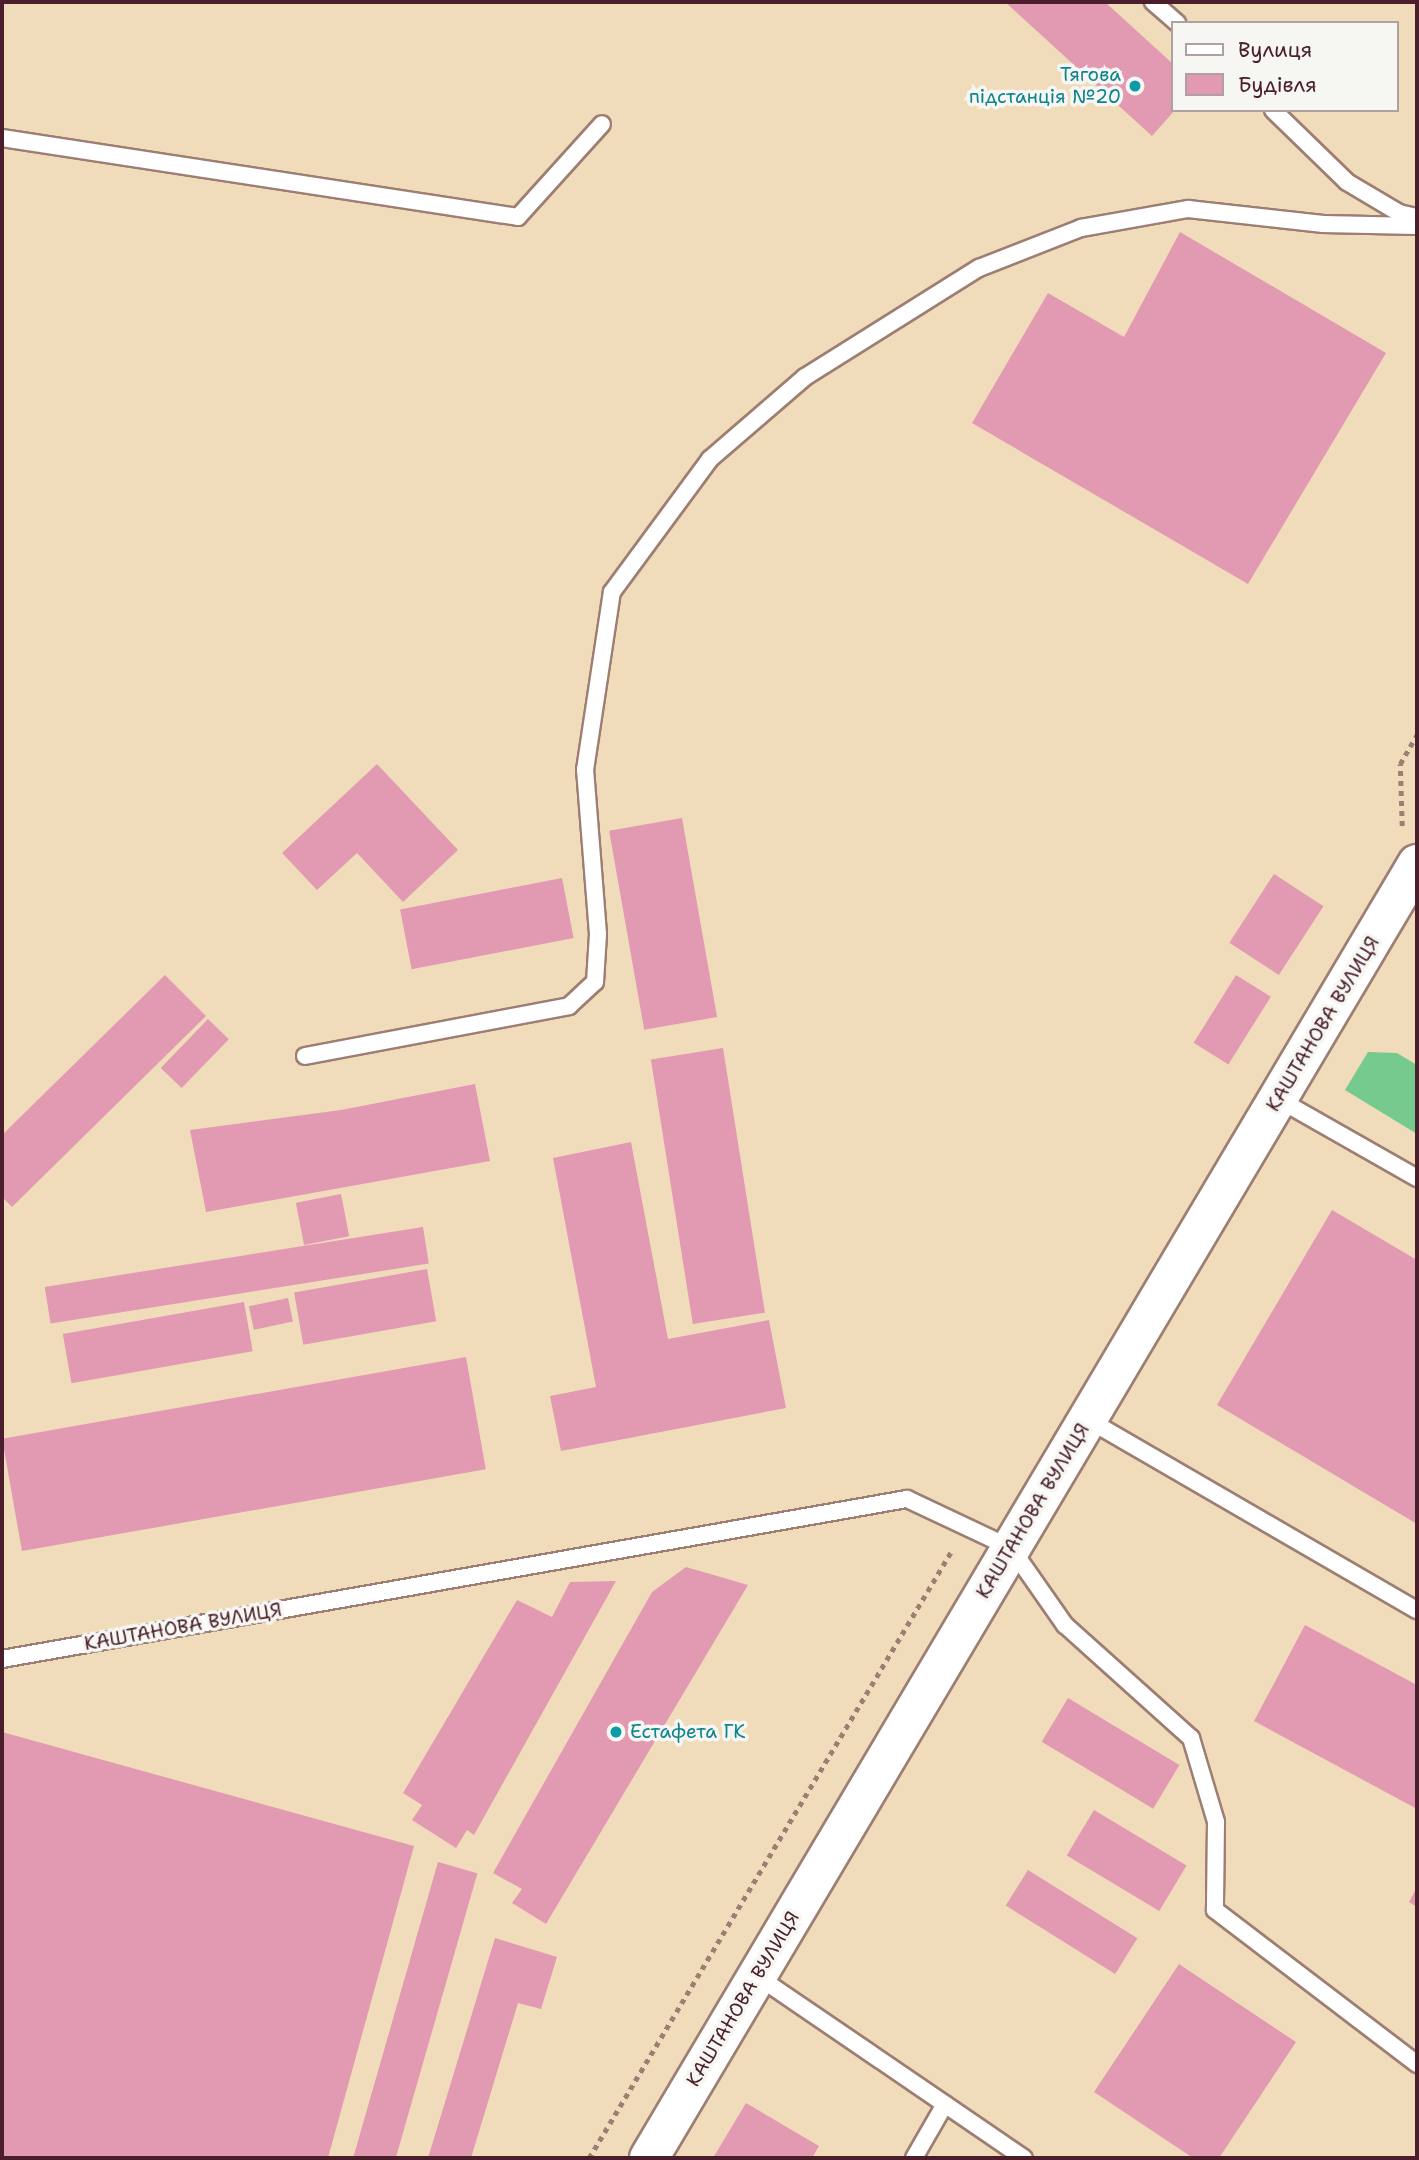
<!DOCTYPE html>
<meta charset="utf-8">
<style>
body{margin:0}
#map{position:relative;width:1419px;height:2160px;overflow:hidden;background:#f0dcbb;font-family:"Shantell Sans",sans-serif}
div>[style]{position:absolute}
.green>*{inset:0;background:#77ca8d}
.building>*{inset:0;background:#e29ab2;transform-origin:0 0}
.path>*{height:4.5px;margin-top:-2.25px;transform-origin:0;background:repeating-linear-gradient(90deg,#9d7e73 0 5px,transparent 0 10px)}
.roads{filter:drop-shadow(2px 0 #9d7e73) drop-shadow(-2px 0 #9d7e73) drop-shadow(0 2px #9d7e73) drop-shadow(0 -2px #9d7e73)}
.lane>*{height:16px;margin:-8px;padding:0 8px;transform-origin:8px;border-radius:8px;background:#fff}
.secondary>*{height:38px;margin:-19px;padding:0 19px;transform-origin:19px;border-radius:19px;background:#fff}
.dots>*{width:19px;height:19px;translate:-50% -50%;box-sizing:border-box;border:4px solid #f6f6f2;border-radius:50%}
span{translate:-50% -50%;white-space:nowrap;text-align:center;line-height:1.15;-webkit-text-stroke:7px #f6f6f2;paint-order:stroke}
.culture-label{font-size:19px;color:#0d838f}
.right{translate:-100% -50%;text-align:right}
.left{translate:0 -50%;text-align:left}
.street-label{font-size:19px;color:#4a1f2b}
.frame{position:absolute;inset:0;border:4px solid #4a1f2b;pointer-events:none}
.legend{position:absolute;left:1171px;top:21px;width:228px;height:91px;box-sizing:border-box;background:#f6f6f2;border:2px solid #b1a0a2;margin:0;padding:9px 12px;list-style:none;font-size:21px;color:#4a1f2b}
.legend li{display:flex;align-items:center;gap:14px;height:35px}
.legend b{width:35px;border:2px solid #b1a0a2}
</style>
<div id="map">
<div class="green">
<i style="clip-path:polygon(1368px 1052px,1397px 1053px,1417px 1065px,1417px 1134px,1345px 1090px)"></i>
</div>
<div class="building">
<i style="clip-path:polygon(1005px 2px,1105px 2px,1172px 63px,1175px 110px,1152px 136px)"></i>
<i style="clip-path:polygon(1180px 232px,1386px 353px,1248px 584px,972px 423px,1048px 293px,1124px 337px)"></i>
<i style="clip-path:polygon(377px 764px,458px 850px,403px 902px,357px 853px,317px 890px,282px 853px)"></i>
<i style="left:682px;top:818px;width:202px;height:74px;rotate:80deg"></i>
<i style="left:1274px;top:874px;width:59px;height:82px;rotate:33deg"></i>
<i style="left:562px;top:878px;width:61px;height:165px;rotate:79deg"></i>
<i style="clip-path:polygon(165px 975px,206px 1016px,12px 1207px,2px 1197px,2px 1135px)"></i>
<i style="left:1236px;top:975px;width:41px;height:80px;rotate:32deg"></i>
<i style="left:208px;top:1019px;width:29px;height:68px;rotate:44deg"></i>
<i style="left:723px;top:1048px;width:268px;height:73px;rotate:81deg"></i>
<i style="clip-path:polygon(475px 1084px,490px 1161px,206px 1212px,190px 1130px,341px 1110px)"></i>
<i style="clip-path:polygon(631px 1142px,668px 1339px,769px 1320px,786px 1408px,561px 1451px,550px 1396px,596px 1387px,553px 1158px)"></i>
<i style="left:341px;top:1194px;width:43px;height:46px;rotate:79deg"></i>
<i style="clip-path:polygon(1332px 1210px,1417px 1260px,1417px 1524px,1217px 1405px)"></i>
<i style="left:423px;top:1227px;width:37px;height:383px;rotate:81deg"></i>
<i style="left:427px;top:1269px;width:53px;height:135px;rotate:80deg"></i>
<i style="left:288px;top:1298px;width:24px;height:40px;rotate:78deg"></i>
<i style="left:244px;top:1302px;width:50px;height:184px;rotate:80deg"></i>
<i style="left:466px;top:1357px;width:114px;height:471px;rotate:80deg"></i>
<i style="clip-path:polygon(686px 1567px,748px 1585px,546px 1924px,512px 1903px,522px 1889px,493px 1873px,652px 1592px)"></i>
<i style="clip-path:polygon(616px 1581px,474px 1835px,467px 1830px,456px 1848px,412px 1820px,422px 1805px,403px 1793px,517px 1600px,552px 1617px,570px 1582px)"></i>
<i style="clip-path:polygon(1305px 1625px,1417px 1685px,1417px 1809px,1254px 1721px)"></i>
<i style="left:1068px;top:1698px;width:130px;height:51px;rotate:31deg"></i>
<i style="clip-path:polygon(2px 1732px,414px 1846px,328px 2158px,2px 2158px)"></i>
<i style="left:1094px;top:1810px;width:108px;height:53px;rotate:31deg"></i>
<i style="left:438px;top:1862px;width:41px;height:308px;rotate:16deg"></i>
<i style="left:1028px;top:1870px;width:129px;height:42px;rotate:32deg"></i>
<i style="clip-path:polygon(1417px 1887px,1417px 1907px,1409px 1902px)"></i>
<i style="clip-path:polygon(495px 1938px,557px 1957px,541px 2009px,518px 2003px,471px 2158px,428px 2158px)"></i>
<i style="clip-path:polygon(1179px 1964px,1296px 2042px,1219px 2158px,1193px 2158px,1094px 2092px)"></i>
<i style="clip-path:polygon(746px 2103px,819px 2146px,812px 2158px,713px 2158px)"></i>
</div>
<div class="path">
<i style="left:1402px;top:826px;width:62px;rotate:-91.8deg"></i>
<i style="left:1400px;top:764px;width:34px;rotate:-60deg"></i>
<i style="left:589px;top:2158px;width:706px;rotate:-59.15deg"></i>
</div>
<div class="roads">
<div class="lane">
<i style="left:1153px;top:2px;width:32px;rotate:41deg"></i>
<i style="left:1273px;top:110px;width:103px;rotate:44.2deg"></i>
<i style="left:1347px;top:182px;width:61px;rotate:30.8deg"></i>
<i style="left:1399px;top:213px;width:18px;rotate:13deg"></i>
<i style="left:2px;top:138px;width:522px;rotate:8.7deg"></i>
<i style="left:518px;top:217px;width:125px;rotate:-47.9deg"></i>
<i style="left:305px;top:1056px;width:269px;rotate:-10.7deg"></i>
<i style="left:569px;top:1006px;width:35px;rotate:-43deg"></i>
<i style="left:595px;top:982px;width:48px;rotate:-86.4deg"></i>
<i style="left:598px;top:934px;width:165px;rotate:-94.5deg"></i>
<i style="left:585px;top:770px;width:180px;rotate:-81.4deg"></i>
<i style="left:612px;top:592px;width:165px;rotate:-53.6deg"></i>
<i style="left:710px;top:459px;width:125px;rotate:-40.8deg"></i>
<i style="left:805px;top:377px;width:205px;rotate:-32.1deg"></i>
<i style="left:979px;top:268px;width:110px;rotate:-21.4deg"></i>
<i style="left:1081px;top:228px;width:109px;rotate:-10.1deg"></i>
<i style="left:1188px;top:209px;width:136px;rotate:6.3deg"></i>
<i style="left:1323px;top:224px;width:94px;rotate:1.2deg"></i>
<i style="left:1278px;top:1099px;width:160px;rotate:29.6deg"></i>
<i style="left:1087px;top:1419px;width:381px;rotate:30.1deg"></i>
<i style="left:2px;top:1659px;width:919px;rotate:-10.03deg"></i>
<i style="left:907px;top:1499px;width:115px;rotate:25.2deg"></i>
<i style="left:1011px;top:1548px;width:94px;rotate:55deg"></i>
<i style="left:1065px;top:1625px;width:169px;rotate:41.9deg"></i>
<i style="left:1191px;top:1738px;width:88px;rotate:73.4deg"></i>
<i style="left:1216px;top:1822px;width:88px;rotate:90.7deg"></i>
<i style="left:1215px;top:1910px;width:254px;rotate:37.3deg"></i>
<i style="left:757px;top:1976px;width:323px;rotate:34.3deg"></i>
<i style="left:914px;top:2158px;width:62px;rotate:-60.1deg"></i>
</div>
<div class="secondary">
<i style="left:649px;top:2158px;width:1505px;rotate:-59.31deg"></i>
</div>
</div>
<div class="dots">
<i style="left:1135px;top:86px;background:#0f9aa8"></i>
<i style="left:616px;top:1732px;background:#0f9aa8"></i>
</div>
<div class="culture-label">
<span class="right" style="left:1121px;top:86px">Тягова<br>пiдстанцiя №20</span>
<span class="left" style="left:630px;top:1732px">Естафета ГК</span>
</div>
<div class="street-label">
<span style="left:1323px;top:1024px;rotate:-59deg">КАШТАНОВА ВУЛИЦЯ</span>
<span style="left:1033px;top:1511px;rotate:-59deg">КАШТАНОВА ВУЛИЦЯ</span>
<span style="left:183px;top:1627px;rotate:-10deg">КАШТАНОВА ВУЛИЦЯ</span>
<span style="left:743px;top:1999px;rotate:-59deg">КАШТАНОВА ВУЛИЦЯ</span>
</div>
<div class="frame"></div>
<ul class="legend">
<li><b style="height:9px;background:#fff"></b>Вулиця</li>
<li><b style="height:19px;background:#e29ab2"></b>Будівля</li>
</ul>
</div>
